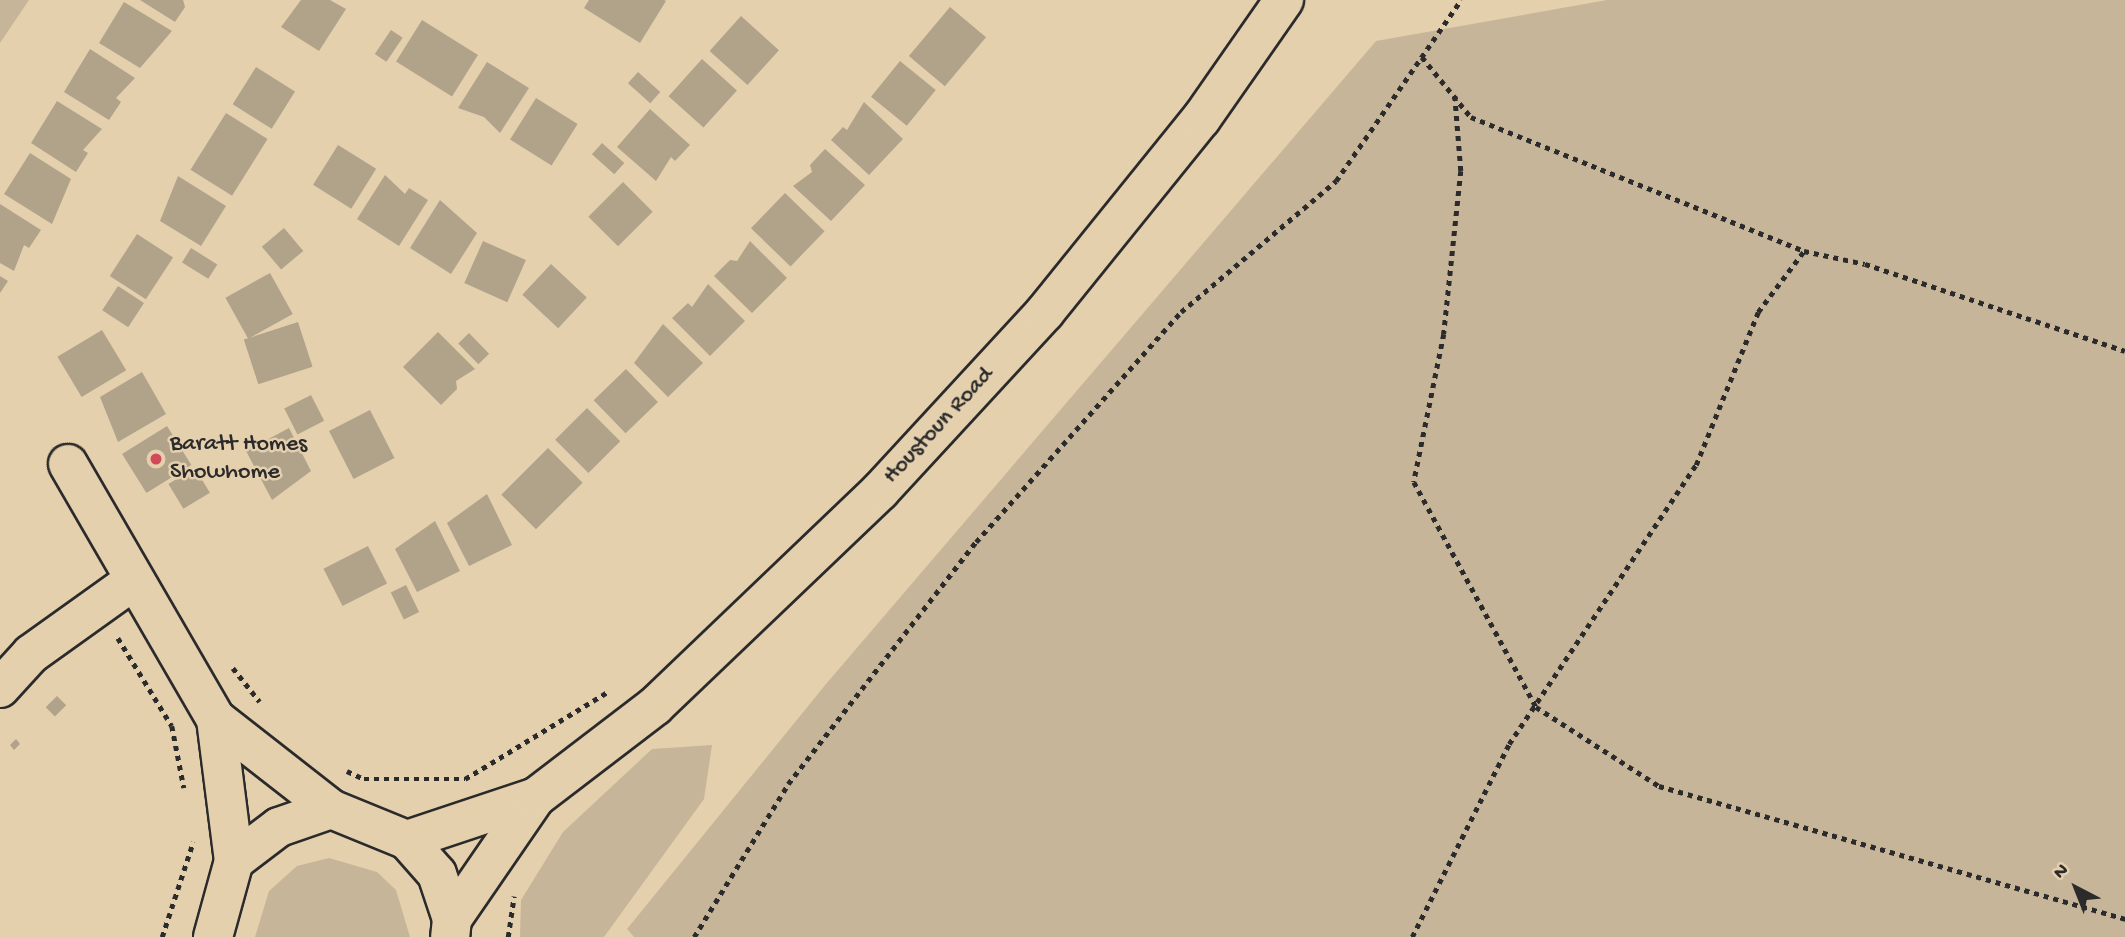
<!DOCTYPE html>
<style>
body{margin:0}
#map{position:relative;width:2125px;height:937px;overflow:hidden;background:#e5d0ae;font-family:"Gochi Hand",sans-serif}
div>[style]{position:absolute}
.green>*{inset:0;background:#c7b599}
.building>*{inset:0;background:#b1a28a;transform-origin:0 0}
.path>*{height:4.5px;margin-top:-2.25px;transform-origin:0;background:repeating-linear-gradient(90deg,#2b2b2b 0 5px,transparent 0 10px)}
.roads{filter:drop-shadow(2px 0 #2b2b2b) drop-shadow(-2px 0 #2b2b2b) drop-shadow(0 2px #2b2b2b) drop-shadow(0 -2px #2b2b2b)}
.minor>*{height:38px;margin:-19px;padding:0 19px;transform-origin:19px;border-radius:19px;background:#e5d0ae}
.dots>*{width:19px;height:19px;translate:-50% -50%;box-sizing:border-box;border:4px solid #e5d0ae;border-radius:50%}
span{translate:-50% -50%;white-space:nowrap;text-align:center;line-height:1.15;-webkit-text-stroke:5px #e5d0ae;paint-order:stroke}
.street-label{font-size:24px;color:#2b2b2b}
.poi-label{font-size:24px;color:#2b2b2b}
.left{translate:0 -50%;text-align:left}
.north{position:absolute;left:2041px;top:853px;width:70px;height:70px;-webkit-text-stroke:5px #e5d0ae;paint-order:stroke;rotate:318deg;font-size:19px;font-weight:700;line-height:28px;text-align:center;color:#2b2b2b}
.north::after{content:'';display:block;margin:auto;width:24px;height:32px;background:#2b2b2b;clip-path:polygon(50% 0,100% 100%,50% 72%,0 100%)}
</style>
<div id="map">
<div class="green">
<i style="clip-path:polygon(0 0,29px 0,0 43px)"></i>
<i style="clip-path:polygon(1607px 0,2125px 0,2125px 937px,634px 937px,627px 929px,826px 684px,1376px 41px)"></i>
<i style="clip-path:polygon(712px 745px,704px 799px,604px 937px,520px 937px,521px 900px,563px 832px,652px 749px)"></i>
<i style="clip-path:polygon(329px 858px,377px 872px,396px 890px,410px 937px,255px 937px,269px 891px,297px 866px)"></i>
</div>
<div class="building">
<i style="clip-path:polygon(140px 0,183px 0,185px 7px,175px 22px)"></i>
<i style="clip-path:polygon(301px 0,330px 0,346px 9px,319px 51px,281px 27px)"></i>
<i style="clip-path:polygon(589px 0,664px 0,666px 1px,640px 43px,584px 8px)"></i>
<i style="clip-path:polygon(124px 2px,172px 31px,140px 68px,99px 43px)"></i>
<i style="left:950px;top:7px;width:47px;height:64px;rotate:40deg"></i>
<i style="left:741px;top:16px;width:51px;height:47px;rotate:42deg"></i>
<i style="left:422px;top:20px;width:66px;height:49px;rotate:32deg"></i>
<i style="left:391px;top:30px;width:14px;height:29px;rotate:34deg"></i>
<i style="clip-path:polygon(90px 49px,135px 78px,116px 98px,121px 102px,109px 120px,64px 92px)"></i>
<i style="left:702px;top:59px;width:47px;height:50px;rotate:42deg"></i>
<i style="left:900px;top:61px;width:46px;height:46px;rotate:39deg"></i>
<i style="clip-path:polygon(487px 62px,529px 88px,500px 133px,484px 117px,458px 108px)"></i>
<i style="left:256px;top:67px;width:46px;height:44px;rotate:32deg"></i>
<i style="left:638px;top:72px;width:30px;height:15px;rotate:42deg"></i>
<i style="left:536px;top:98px;width:49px;height:49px;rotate:32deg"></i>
<i style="clip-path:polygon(57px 101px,102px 129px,83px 150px,88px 153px,76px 172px,31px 143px)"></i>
<i style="clip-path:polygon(864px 102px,903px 139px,869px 175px,831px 140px,843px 127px,847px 130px)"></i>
<i style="clip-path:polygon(650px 109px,690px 145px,675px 161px,671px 157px,656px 181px,617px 147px)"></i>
<i style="left:226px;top:113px;width:49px;height:67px;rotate:32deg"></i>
<i style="left:602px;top:143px;width:30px;height:15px;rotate:42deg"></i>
<i style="left:338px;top:145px;width:45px;height:47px;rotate:32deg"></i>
<i style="clip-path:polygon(825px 149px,865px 185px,831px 221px,793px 186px,812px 172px,810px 165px)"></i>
<i style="clip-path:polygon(30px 153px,71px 179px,52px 224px,4px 194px)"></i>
<i style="clip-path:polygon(385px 175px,405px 194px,409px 188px,428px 200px,399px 246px,357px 219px)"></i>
<i style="clip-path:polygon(178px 176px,226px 206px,201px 246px,160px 221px)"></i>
<i style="left:623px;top:182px;width:42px;height:49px;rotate:45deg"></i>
<i style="left:785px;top:193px;width:55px;height:49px;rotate:44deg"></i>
<i style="clip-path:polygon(440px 200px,477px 233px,451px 274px,410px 248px)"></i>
<i style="clip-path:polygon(0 204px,41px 230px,29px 248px,24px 245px,14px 271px,0 263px)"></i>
<i style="left:284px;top:228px;width:30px;height:29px;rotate:50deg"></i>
<i style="left:137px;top:234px;width:43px;height:50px;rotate:33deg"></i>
<i style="left:483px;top:241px;width:47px;height:46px;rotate:24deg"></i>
<i style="clip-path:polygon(750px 241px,787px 278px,752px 313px,714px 276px,730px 260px,737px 261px)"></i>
<i style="left:191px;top:248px;width:31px;height:17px;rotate:32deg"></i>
<i style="left:551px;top:264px;width:49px;height:42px;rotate:43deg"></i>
<i style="left:270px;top:273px;width:47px;height:51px;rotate:61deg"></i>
<i style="clip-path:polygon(0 276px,8px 281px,0 293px)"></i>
<i style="clip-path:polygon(708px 284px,745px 321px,710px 356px,672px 318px,688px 303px,692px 307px)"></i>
<i style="left:118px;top:286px;width:31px;height:29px;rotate:33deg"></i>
<i style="left:298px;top:322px;width:47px;height:57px;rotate:72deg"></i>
<i style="clip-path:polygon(663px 324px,703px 363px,668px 397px,634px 363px)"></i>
<i style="left:102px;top:330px;width:47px;height:52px;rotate:59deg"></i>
<i style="clip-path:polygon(438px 332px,475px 369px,456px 381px,457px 389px,441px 405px,403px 367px)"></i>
<i style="left:469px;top:333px;width:29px;height:15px;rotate:46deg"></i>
<i style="left:626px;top:369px;width:46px;height:45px;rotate:46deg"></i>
<i style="clip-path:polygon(142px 372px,166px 414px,118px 442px,100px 397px)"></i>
<i style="left:311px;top:395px;width:29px;height:30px;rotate:63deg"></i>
<i style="left:587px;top:408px;width:47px;height:45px;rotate:45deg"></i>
<i style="left:370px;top:410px;width:54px;height:46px;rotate:63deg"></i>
<i style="left:167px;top:426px;width:46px;height:53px;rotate:58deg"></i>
<i style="clip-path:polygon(289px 428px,311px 471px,272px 500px,246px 451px)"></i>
<i style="left:548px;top:448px;width:49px;height:66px;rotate:45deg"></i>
<i style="left:195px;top:468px;width:29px;height:31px;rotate:59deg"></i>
<i style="clip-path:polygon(487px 494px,512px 545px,469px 566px,447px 523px)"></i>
<i style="clip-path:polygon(435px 521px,460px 571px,417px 592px,395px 549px)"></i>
<i style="left:368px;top:546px;width:42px;height:50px;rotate:63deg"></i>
<i style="left:406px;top:585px;width:30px;height:17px;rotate:64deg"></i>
<i style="left:57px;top:696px;width:13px;height:16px;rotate:45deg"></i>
<i style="clip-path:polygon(16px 739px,20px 744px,14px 750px,10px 745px)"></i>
</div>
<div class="path">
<i style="left:1422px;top:57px;width:77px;rotate:50.8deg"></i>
<i style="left:1471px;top:117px;width:359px;rotate:21.9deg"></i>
<i style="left:1455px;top:96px;width:75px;rotate:85.4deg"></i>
<i style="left:1461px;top:171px;width:164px;rotate:96deg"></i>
<i style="left:1444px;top:334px;width:151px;rotate:101.5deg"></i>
<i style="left:1414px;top:482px;width:256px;rotate:61.5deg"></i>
<i style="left:1536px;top:707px;width:146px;rotate:32.7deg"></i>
<i style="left:1659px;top:786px;width:485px;rotate:15.9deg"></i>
<i style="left:118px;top:638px;width:103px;rotate:58.5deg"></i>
<i style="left:172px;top:726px;width:63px;rotate:79deg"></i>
<i style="left:233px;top:668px;width:43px;rotate:51.5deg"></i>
<i style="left:347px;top:771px;width:19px;rotate:25deg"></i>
<i style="left:364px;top:779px;width:101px"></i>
<i style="left:465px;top:779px;width:169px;rotate:-31.4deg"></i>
<i style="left:162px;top:937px;width:100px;rotate:-71.9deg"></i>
<i style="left:508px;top:937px;width:41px;rotate:-81.7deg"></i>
<i style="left:694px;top:937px;width:180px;rotate:-58.4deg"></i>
<i style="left:788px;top:784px;width:306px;rotate:-52.2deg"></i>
<i style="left:976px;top:542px;width:308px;rotate:-48.3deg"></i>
<i style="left:1181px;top:312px;width:203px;rotate:-40.2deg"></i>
<i style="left:1336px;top:181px;width:220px;rotate:-55.4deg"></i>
<i style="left:1412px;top:937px;width:216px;rotate:-63.3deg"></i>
<i style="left:1509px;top:744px;width:336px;rotate:-56.2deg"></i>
<i style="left:1696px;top:465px;width:165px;rotate:-67.9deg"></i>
<i style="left:1758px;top:312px;width:76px;rotate:-53deg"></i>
<i style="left:1804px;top:251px;width:62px;rotate:12deg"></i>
<i style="left:1865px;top:264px;width:274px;rotate:18.5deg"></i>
</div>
<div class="roads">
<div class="minor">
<i style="left:68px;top:464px;width:295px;rotate:59.9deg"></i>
<i style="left:216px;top:719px;width:146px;rotate:38deg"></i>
<i style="left:0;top:688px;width:46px;rotate:-47.6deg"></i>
<i style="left:31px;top:654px;width:125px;rotate:-35.6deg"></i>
<i style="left:216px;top:719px;width:143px;rotate:82.8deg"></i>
<i style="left:407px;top:840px;width:136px;rotate:-18.4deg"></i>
<i style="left:452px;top:919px;width:148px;rotate:-55.5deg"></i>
<i style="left:536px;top:797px;width:150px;rotate:-37.4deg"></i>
<i style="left:655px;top:706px;width:311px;rotate:-43.7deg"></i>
<i style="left:880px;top:491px;width:243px;rotate:-47.3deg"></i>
<i style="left:1045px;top:312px;width:248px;rotate:-51.1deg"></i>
<i style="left:1201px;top:119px;width:145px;rotate:-55.1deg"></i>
<i style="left:213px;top:937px;width:79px;rotate:-74.6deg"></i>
<i style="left:234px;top:861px;width:56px;rotate:-37.1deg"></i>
<i style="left:279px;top:827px;width:55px;rotate:-19.1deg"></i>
<i style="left:331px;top:809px;width:82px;rotate:22.2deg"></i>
<i style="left:407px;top:840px;width:45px;rotate:48.6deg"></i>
<i style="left:437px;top:874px;width:47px;rotate:71.6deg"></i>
<i style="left:452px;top:919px;width:18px;rotate:96deg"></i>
</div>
</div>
<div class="dots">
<i style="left:156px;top:459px;background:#d1495b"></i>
</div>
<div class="street-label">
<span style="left:939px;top:426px;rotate:-47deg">Houstoun Road</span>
</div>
<div class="poi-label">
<span class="left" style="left:170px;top:459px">Baratt Homes<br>Showhome</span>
</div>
<div class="north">N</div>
</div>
